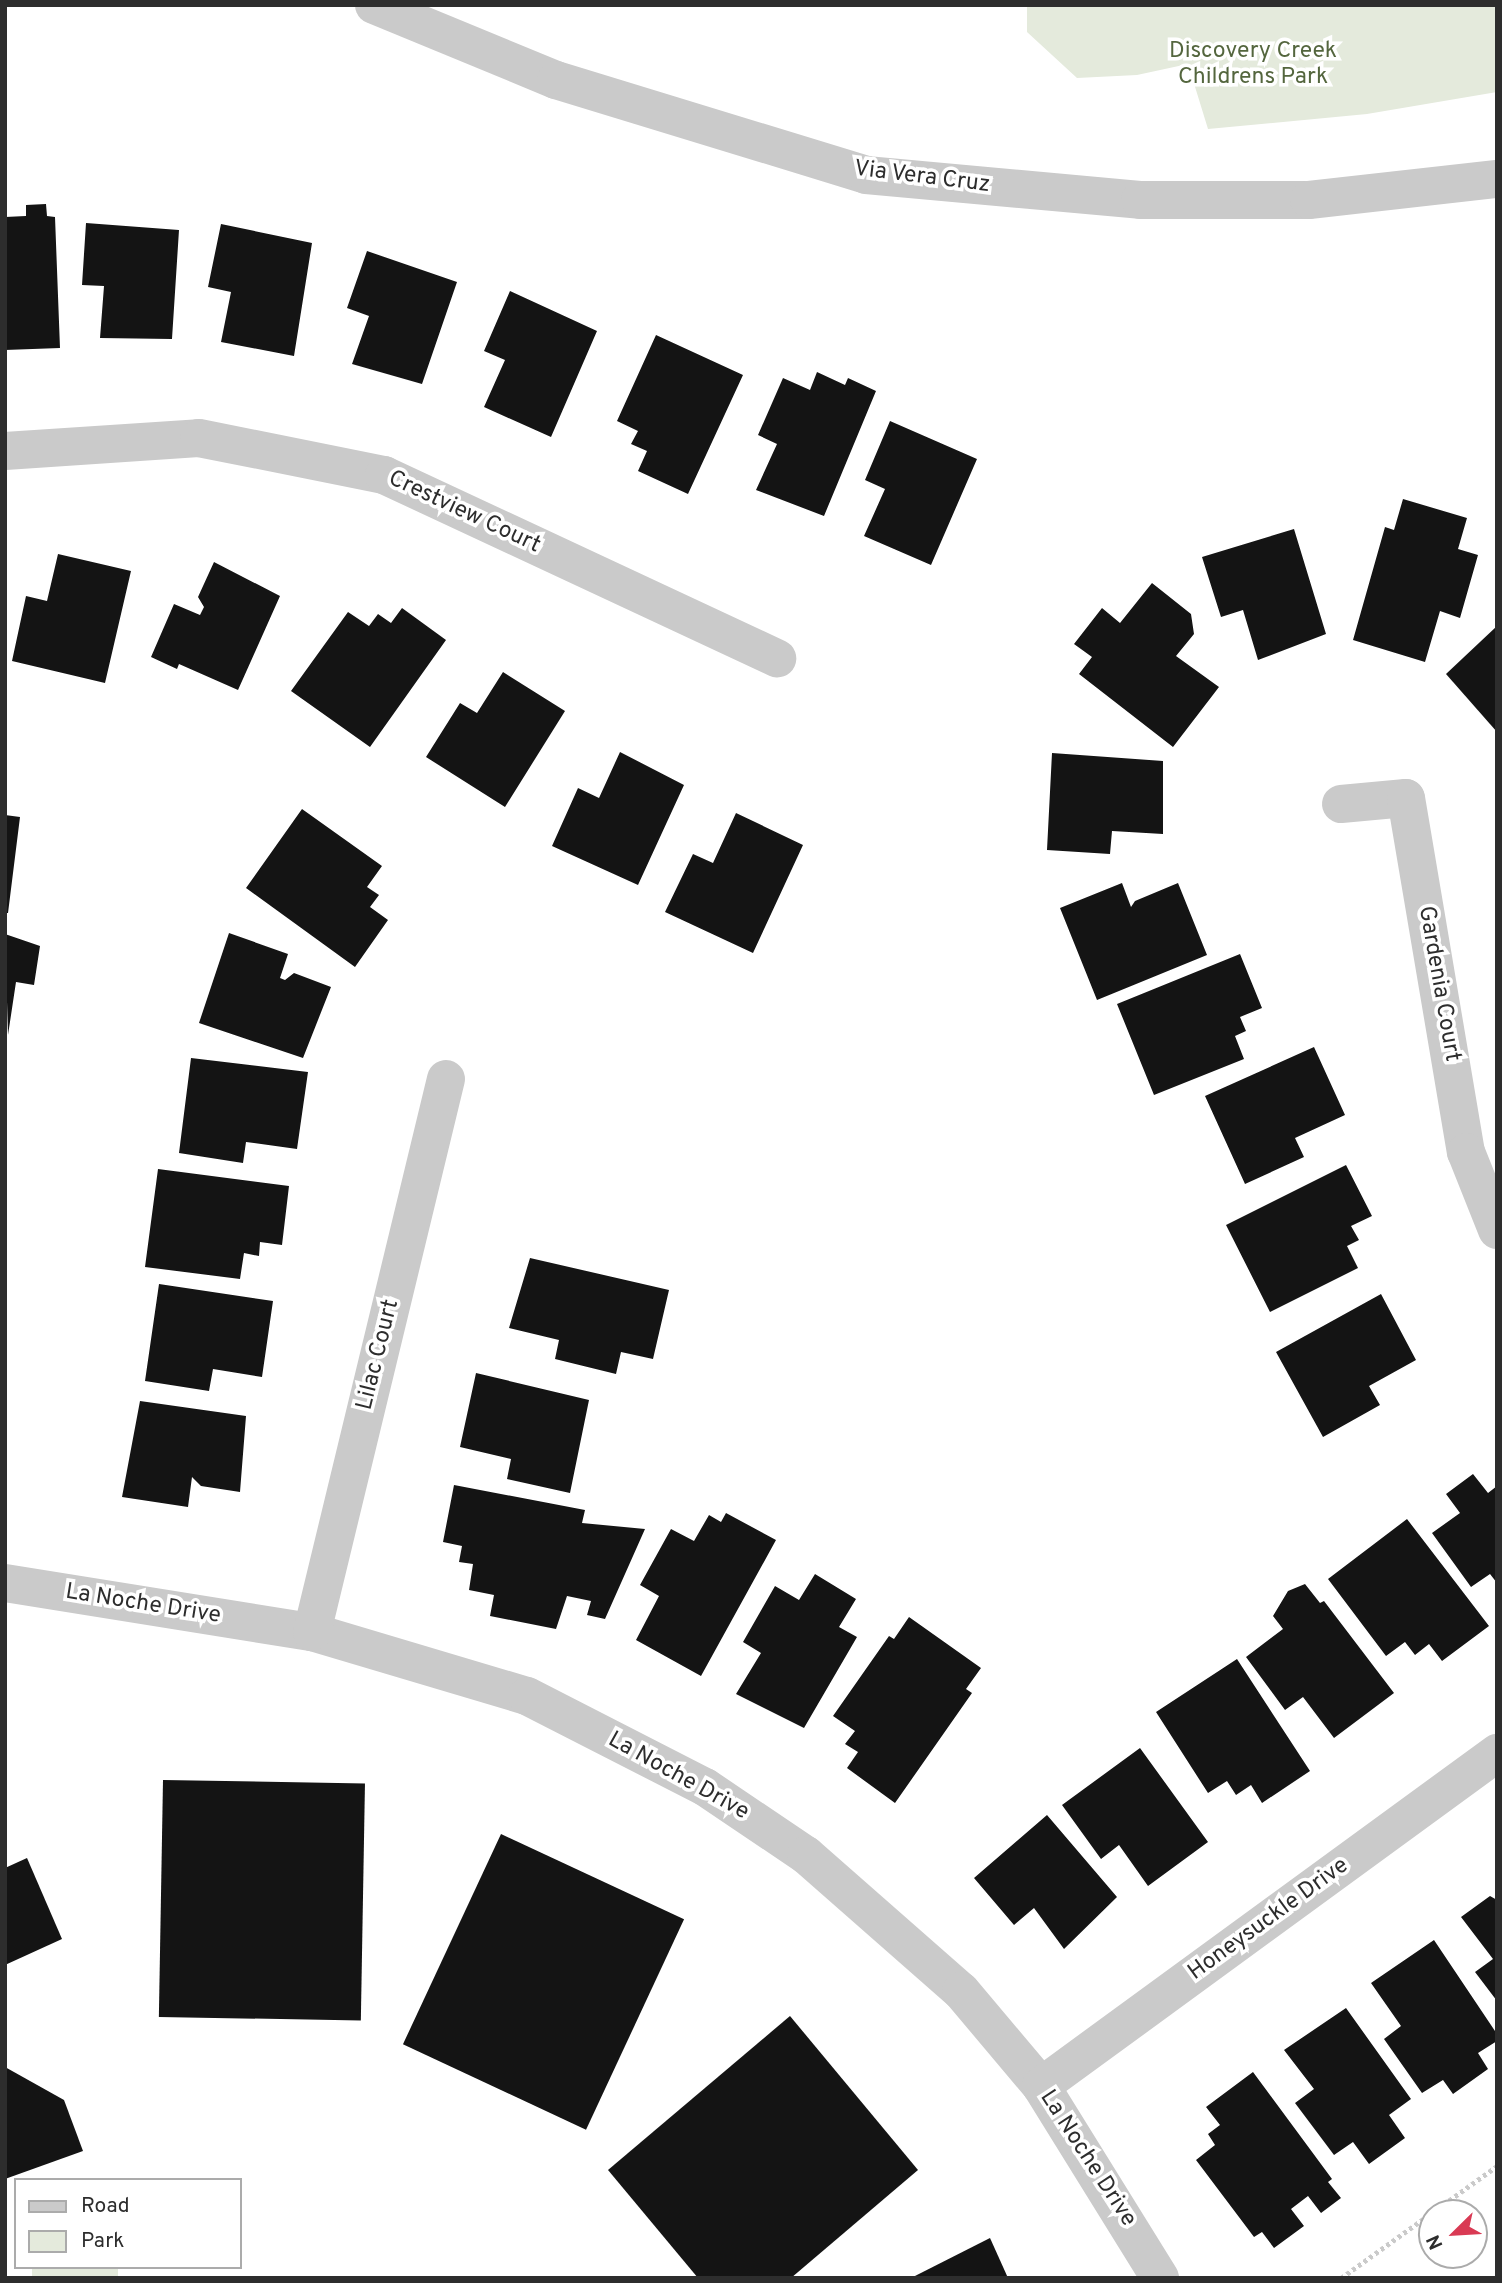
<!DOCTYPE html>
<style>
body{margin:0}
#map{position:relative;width:1502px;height:2283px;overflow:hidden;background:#fff;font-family:Overpass,sans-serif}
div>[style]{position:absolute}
.green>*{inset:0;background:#e4eadc;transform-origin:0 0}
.building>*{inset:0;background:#141414;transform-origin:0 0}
.path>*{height:4.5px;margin-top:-2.25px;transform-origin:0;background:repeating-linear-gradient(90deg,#cacaca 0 3.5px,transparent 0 7px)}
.minor>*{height:38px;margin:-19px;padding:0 19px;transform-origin:19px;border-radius:19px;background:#cacaca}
span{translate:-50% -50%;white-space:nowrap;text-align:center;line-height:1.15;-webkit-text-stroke:7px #fff;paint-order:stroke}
.park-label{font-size:23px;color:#54663e}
.street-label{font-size:23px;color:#2d2d2d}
.frame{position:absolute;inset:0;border:7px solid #2d2d2d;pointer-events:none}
.legend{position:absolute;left:14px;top:2178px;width:228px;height:91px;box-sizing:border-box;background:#fff;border:2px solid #ababab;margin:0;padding:9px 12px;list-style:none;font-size:21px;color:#2d2d2d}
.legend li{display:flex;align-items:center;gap:14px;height:35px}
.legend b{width:35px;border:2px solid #ababab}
.north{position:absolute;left:1418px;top:2199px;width:70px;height:70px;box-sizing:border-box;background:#fff;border:2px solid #ababab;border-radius:50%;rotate:246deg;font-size:19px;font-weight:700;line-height:28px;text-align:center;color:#2d2d2d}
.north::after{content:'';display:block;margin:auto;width:24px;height:32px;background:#d93a54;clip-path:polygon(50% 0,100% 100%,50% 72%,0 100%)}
</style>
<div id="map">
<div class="green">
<i style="clip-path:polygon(1027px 5px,1497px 5px,1497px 92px,1367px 114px,1208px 129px,1188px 64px,1137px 75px,1077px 78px,1027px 32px)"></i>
<i style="left:32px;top:2267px;width:86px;height:12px"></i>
</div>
<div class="building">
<i style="clip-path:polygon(46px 204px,47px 216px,55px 217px,60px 348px,5px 350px,5px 217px,26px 216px,26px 205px)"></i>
<i style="clip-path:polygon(86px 223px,179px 230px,172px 339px,100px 338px,104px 286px,82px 285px)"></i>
<i style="clip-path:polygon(221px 224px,312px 243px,294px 356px,221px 342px,231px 292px,208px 287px)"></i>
<i style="clip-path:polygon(367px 251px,457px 282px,422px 384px,352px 364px,369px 316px,347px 308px)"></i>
<i style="clip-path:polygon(510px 291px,597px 331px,551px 437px,484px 407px,505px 360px,484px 351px)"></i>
<i style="clip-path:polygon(656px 335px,743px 375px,688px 494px,638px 471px,647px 451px,631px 444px,638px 431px,617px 421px)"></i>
<i style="clip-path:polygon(817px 372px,845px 385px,848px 378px,876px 391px,824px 516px,756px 490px,777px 444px,758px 435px,783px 378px,810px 390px)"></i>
<i style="clip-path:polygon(890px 421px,977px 459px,931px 565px,864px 536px,885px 489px,865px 480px)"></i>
<i style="clip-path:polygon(1403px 499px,1467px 518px,1458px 549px,1478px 555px,1460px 618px,1440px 611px,1425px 662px,1353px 640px,1385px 527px,1394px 530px)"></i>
<i style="clip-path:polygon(1294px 529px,1326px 634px,1258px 660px,1243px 610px,1221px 617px,1202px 557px)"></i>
<i style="clip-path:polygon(58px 554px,131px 571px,105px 683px,12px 661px,26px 596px,47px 601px)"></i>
<i style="clip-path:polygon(214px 562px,280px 596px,238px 690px,179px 664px,177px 669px,151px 657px,174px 604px,200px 615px,204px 607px,198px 597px)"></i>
<i style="clip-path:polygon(1152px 583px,1191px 614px,1194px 634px,1176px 656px,1219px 687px,1173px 747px,1079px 674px,1092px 657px,1074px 644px,1102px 608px,1120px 623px)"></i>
<i style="clip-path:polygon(402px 608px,446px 640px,370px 747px,291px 691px,348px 612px,369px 626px,378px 614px,391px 623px)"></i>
<i style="clip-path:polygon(1497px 626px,1497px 732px,1446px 674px)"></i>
<i style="clip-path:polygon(503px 672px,565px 711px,505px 807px,426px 757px,460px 703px,477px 713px)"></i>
<i style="clip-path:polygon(620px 752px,684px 785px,638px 885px,552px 846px,578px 788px,599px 798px)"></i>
<i style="clip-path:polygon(1052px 753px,1163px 761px,1163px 834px,1112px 831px,1110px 854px,1047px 850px)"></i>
<i style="clip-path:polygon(302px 809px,382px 866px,367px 887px,379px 895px,370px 907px,388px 920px,355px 967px,246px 888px)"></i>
<i style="clip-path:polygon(736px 813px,803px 845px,753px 953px,665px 912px,693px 854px,713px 863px)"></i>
<i style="clip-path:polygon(5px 815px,20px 817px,8px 913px,5px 913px)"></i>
<i style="clip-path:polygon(1122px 883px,1131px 907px,1135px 901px,1178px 883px,1207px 955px,1097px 1000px,1060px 908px)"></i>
<i style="clip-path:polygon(229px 933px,288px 954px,280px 978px,285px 980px,294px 973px,331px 987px,303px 1058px,199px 1023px)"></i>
<i style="clip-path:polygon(5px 934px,40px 946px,34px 985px,16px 982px,8px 1035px)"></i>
<i style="clip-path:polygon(1240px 954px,1262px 1008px,1240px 1017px,1246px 1031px,1235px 1036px,1244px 1059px,1154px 1095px,1117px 1004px)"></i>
<i style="clip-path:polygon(1314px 1047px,1345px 1115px,1295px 1138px,1304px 1157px,1245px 1184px,1205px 1096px)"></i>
<i style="clip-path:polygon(191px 1058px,308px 1072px,297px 1149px,246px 1142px,243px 1163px,179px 1153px)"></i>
<i style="clip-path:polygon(1346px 1165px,1372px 1216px,1351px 1226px,1359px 1240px,1347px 1246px,1358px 1268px,1270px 1312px,1226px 1225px)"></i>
<i style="clip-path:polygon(158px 1169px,289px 1186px,282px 1245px,260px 1242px,259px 1256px,244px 1253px,240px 1279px,145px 1267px)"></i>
<i style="clip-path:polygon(530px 1258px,669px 1290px,653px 1359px,621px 1352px,616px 1374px,555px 1359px,559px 1340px,509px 1328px)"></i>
<i style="clip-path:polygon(159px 1284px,273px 1301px,262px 1377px,213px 1369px,209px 1391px,145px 1381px)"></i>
<i style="clip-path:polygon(1381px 1294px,1416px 1360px,1369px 1386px,1380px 1405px,1323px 1437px,1276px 1352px)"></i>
<i style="clip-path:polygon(476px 1373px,589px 1400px,570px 1493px,507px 1479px,511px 1459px,460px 1447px)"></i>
<i style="clip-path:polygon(140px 1401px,246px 1416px,240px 1492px,201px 1486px,192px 1477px,188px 1507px,122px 1497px)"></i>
<i style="clip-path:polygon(1473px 1474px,1488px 1493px,1497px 1486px,1497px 1583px,1490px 1574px,1471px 1587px,1432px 1533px,1460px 1513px,1446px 1494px)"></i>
<i style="clip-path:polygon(454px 1485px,585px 1510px,582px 1523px,645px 1529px,605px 1619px,587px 1615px,591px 1601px,567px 1596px,556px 1629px,490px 1616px,494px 1595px,469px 1590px,473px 1564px,459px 1562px,462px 1546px,443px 1542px)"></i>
<i style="clip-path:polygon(726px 1513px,776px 1540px,701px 1676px,636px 1640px,659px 1596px,640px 1585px,671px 1529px,694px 1541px,709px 1515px,721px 1522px)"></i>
<i style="clip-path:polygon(1407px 1519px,1489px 1626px,1442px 1661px,1429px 1644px,1415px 1655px,1405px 1642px,1386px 1656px,1328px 1579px)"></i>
<i style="clip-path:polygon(815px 1574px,856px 1599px,839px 1627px,857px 1637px,804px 1728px,736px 1694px,761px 1653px,743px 1642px,775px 1586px,799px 1600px)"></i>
<i style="clip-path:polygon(1305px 1584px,1320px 1603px,1324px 1601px,1394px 1693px,1334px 1738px,1303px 1697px,1285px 1710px,1246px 1657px,1283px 1629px,1273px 1616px,1288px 1591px)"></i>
<i style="clip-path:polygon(909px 1617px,981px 1668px,966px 1689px,972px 1693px,895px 1803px,847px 1768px,858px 1752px,845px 1744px,855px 1731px,833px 1716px,889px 1636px,894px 1639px)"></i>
<i style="clip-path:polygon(1237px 1659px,1310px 1771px,1262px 1803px,1251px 1785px,1236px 1795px,1227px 1781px,1208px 1793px,1156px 1712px)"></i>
<i style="clip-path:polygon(1140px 1748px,1208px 1842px,1148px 1886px,1119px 1845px,1101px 1859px,1062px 1805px)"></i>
<i style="left:163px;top:1780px;width:202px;height:237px;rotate:1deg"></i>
<i style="clip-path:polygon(1047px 1815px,1117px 1897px,1064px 1949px,1034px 1908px,1014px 1925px,974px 1878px)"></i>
<i style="left:501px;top:1834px;width:202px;height:232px;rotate:25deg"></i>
<i style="clip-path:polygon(27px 1858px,62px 1939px,5px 1965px,5px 1868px)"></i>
<i style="clip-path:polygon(1490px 1896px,1497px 1900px,1497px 2001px,1475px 1972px,1493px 1959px,1461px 1917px)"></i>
<i style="clip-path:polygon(1434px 1940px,1497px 2034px,1497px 2041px,1478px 2053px,1488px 2069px,1453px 2094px,1443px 2080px,1422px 2093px,1384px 2039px,1401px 2026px,1371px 1983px)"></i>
<i style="clip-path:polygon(1346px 2008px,1411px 2099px,1389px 2115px,1405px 2138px,1369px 2164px,1353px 2142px,1334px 2155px,1295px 2103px,1314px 2089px,1284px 2050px)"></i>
<i style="clip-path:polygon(790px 2016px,918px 2170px,791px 2278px,698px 2278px,608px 2170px)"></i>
<i style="clip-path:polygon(5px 2067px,64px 2100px,83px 2151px,5px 2179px)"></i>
<i style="clip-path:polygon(1253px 2072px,1332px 2179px,1328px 2182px,1341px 2198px,1321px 2213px,1308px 2196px,1291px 2209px,1304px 2226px,1274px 2248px,1262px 2232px,1254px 2237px,1196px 2160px,1215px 2145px,1208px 2134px,1220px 2125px,1206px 2107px)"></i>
<i style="clip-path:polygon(990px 2238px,1008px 2278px,911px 2278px)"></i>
</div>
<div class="path">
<i style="left:1341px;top:2278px;width:192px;rotate:-35.7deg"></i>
</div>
<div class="minor">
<i style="left:374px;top:5px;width:197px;rotate:22.4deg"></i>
<i style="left:556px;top:80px;width:324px;rotate:17deg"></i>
<i style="left:866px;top:175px;width:275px;rotate:5.2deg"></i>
<i style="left:1140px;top:200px;width:169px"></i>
<i style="left:1309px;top:200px;width:189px;rotate:-6.4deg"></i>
<i style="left:5px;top:451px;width:194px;rotate:-3.8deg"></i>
<i style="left:199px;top:438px;width:189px;rotate:11.3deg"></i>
<i style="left:384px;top:475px;width:434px;rotate:25deg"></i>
<i style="left:1341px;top:804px;width:65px;rotate:-5.3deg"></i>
<i style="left:1406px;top:798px;width:359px;rotate:80.4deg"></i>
<i style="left:1466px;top:1152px;width:84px;rotate:68.3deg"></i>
<i style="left:5px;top:1583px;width:311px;rotate:9.1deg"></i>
<i style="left:312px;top:1632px;width:224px;rotate:16.6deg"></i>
<i style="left:527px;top:1696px;width:200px;rotate:27.1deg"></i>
<i style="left:705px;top:1787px;width:122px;rotate:34deg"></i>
<i style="left:806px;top:1855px;width:206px;rotate:41.3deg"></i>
<i style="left:961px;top:1991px;width:124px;rotate:49.9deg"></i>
<i style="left:1041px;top:2086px;width:226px;rotate:58.2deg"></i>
<i style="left:312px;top:1632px;width:569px;rotate:-76.38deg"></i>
<i style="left:1041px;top:2086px;width:565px;rotate:-36.14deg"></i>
</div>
<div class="park-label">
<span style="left:1253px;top:65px">Discovery Creek<br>Childrens Park</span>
</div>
<div class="street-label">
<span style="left:922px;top:178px;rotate:7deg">Via Vera Cruz</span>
<span style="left:464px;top:513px;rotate:25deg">Crestview Court</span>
<span style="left:1438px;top:984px;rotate:80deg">Gardenia Court</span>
<span style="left:379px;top:1355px;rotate:-76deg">Lilac Court</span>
<span style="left:143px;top:1605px;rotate:9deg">La Noche Drive</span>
<span style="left:678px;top:1777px;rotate:29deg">La Noche Drive</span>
<span style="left:1269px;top:1920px;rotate:-36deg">Honeysuckle Drive</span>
<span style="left:1087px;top:2159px;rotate:57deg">La Noche Drive</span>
</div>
<div class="frame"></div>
<ul class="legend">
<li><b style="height:9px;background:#cacaca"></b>Road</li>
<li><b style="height:19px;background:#e4eadc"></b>Park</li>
</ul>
<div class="north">N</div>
</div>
